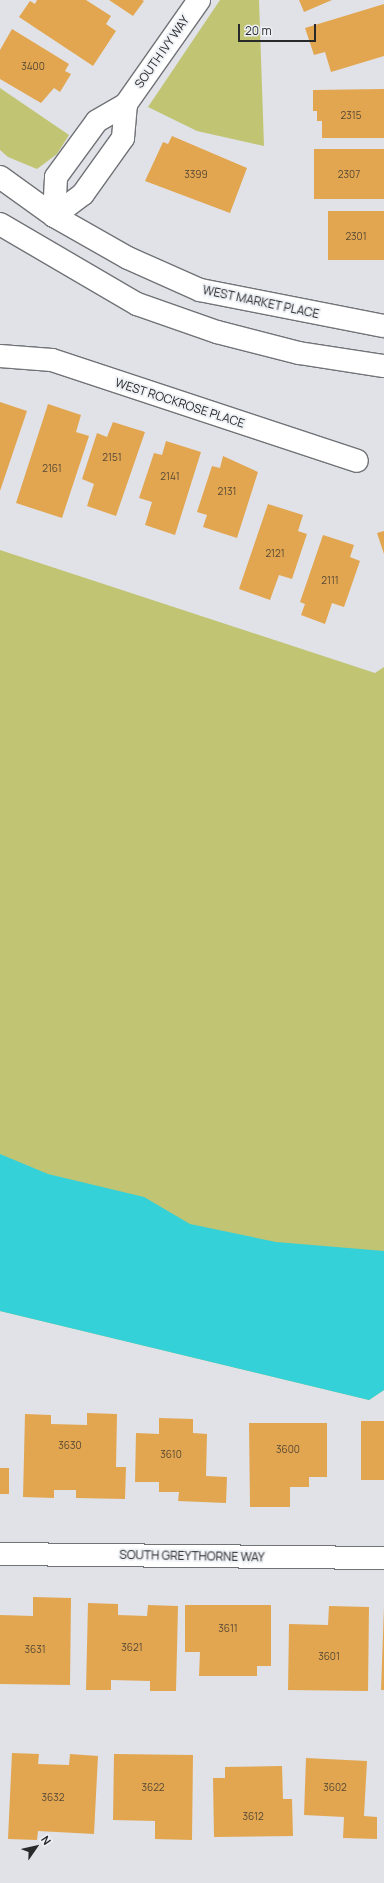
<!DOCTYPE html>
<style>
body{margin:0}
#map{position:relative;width:384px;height:1883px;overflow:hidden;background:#e0e2e7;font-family:Manrope,sans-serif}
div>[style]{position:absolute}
.green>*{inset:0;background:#c1c473}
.water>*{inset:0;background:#34d1d8}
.building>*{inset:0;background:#e2a651;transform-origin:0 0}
.roads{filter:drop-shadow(1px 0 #717377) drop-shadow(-1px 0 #717377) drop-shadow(0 1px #717377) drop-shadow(0 -1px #717377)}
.minor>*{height:22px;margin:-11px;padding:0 11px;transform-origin:11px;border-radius:11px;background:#fff}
.tertiary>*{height:22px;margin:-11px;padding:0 11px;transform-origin:11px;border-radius:11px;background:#fff}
span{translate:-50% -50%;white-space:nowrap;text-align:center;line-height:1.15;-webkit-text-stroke:3.5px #edf0f4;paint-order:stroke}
.number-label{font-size:10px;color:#564834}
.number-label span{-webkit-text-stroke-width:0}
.street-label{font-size:12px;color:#28292b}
.north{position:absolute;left:16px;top:1827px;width:40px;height:40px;-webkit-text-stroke:3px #edf0f4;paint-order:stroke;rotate:56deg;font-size:11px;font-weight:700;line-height:16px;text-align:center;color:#28292b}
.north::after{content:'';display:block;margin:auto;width:14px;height:18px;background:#28292b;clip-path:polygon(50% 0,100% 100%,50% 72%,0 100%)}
.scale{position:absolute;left:238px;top:24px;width:78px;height:18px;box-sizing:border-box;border:2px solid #28292b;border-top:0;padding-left:5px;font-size:12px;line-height:14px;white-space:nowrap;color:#28292b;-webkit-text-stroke:3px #edf0f4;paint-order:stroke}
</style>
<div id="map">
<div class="green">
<i style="clip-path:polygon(220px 0,259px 0,264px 146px,197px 131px,148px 107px)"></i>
<i style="clip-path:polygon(0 88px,69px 135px,57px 154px,37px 169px,8px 157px,0 150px)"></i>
<i style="clip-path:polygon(0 550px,375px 673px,384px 667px,384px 1390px,369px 1400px,0 1311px)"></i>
</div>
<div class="water">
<i style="clip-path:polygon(0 1154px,48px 1174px,144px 1197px,190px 1224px,276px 1242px,384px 1251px,384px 1390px,369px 1400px,0 1311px)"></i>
</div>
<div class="building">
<i style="clip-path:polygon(37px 0,86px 0,111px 16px,106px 24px,116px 31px,93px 66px,19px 17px,30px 1px,35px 4px)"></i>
<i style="clip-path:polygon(109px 0,142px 0,144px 1px,133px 16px)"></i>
<i style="clip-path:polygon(299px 0,332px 0,304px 12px)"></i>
<i style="clip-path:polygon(384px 4px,384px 56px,331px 72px,325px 52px,314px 55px,305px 28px)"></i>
<i style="clip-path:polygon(12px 29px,69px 64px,65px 71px,71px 74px,60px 92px,54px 88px,41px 103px,0 79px,0 50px)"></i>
<i style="clip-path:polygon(384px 89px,384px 138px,322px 138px,322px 121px,317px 121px,317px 111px,313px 111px,313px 90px)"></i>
<i style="clip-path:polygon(172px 136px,247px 168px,230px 213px,145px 181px,163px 142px,168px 144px)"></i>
<i style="left:384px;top:149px;width:50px;height:70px;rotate:90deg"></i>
<i style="left:384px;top:211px;width:49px;height:56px;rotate:90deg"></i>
<i style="clip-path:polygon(0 402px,27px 411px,0 491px)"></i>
<i style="clip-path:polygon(48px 404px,81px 415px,76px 432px,89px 436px,62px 518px,16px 503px)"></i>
<i style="clip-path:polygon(113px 422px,145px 432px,116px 516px,87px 506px,94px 484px,82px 479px,97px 433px,107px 437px)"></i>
<i style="clip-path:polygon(166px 441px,201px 452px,175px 535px,145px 525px,152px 502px,139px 498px,154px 453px,162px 455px)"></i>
<i style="clip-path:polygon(223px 456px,258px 472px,237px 538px,203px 527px,207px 515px,197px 512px,212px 466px,220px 468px)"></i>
<i style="clip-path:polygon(268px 504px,303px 515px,298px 531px,307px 534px,292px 579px,279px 575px,270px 600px,239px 589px)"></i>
<i style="clip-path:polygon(384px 531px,384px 554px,377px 533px)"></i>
<i style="clip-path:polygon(323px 535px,354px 545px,350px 557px,360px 561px,344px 607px,332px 603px,325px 624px,301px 615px,305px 604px,300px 602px)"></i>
<i style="clip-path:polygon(87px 1413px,117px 1414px,116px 1467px,126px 1467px,125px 1499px,76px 1498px,76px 1490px,54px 1490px,54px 1498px,23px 1497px,25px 1414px,51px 1415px,51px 1424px,87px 1425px)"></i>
<i style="clip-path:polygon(159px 1418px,193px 1419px,193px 1433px,207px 1434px,206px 1476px,227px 1477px,226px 1503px,178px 1501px,179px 1492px,159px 1492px,159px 1482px,135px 1482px,136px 1433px,159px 1434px)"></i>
<i style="left:361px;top:1421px;width:23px;height:59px"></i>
<i style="clip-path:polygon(249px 1423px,327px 1423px,327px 1477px,309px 1477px,309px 1487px,290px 1487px,290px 1507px,250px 1507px)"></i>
<i style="left:0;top:1468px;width:9px;height:26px"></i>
<i style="clip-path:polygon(33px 1597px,71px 1598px,70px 1685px,0 1684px,0 1615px,33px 1616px)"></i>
<i style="clip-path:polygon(88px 1603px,118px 1604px,118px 1615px,147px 1616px,148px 1605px,178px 1606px,176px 1691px,150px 1691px,150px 1681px,111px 1680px,111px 1690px,86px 1690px)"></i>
<i style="clip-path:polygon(185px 1605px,271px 1605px,271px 1666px,257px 1666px,257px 1676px,199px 1676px,200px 1652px,185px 1652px)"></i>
<i style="clip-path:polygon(329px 1606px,369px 1607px,368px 1691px,288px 1690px,289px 1624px,328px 1625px)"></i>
<i style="clip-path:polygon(384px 1607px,384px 1690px,381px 1690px)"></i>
<i style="clip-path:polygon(12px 1753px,39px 1754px,38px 1764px,69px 1765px,70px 1754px,98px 1756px,94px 1834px,38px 1831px,37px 1840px,8px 1839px)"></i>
<i style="clip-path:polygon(114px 1754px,193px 1755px,192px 1840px,155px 1839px,155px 1821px,113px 1820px)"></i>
<i style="clip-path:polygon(306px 1758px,367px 1761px,364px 1816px,377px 1817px,377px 1839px,343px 1838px,344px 1817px,304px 1815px)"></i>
<i style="clip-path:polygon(282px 1766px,283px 1799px,292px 1799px,293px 1836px,214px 1837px,213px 1778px,225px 1778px,225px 1767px)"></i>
</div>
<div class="roads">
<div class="minor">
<i style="left:54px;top:216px;width:39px;rotate:-87deg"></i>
<i style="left:56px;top:177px;width:69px;rotate:-53.8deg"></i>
<i style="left:97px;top:121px;width:34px;rotate:-30deg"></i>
<i style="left:126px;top:104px;width:127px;rotate:-54.9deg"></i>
<i style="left:54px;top:216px;width:36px;rotate:-37deg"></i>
<i style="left:83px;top:194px;width:69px;rotate:-54.5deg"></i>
<i style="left:123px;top:138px;width:34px;rotate:-85deg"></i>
<i style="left:0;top:356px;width:52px;rotate:4.4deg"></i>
<i style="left:52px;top:360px;width:321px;rotate:18.3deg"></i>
<i style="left:0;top:1554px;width:384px;rotate:0.6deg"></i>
</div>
<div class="tertiary">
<i style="left:0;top:177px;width:67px;rotate:35.8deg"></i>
<i style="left:54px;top:216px;width:85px;rotate:29.6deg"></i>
<i style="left:128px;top:258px;width:79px;rotate:24deg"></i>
<i style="left:200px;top:290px;width:187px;rotate:11.1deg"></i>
<i style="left:0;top:224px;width:159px;rotate:30.3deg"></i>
<i style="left:137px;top:304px;width:85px;rotate:19.3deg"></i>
<i style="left:217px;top:332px;width:85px;rotate:14.4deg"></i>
<i style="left:299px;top:353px;width:86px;rotate:8.7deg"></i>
</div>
</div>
<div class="number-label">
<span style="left:33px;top:67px">3400</span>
<span style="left:351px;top:116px">2315</span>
<span style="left:196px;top:175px">3399</span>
<span style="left:349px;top:175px">2307</span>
<span style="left:356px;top:237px">2301</span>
<span style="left:112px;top:458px">2151</span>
<span style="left:52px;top:469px">2161</span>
<span style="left:170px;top:477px">2141</span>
<span style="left:227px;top:492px">2131</span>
<span style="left:275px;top:554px">2121</span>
<span style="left:330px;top:581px">2111</span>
<span style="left:70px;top:1446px">3630</span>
<span style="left:288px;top:1450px">3600</span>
<span style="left:171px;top:1455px">3610</span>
<span style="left:228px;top:1629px">3611</span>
<span style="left:132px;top:1648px">3621</span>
<span style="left:35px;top:1650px">3631</span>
<span style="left:329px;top:1657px">3601</span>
<span style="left:153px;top:1788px">3622</span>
<span style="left:335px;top:1788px">3602</span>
<span style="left:53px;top:1798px">3632</span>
<span style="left:253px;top:1817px">3612</span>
</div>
<div class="street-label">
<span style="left:162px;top:52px;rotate:-55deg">SOUTH IVY WAY</span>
<span style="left:261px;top:302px;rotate:12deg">WEST MARKET PLACE</span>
<span style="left:180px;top:403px;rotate:18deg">WEST ROCKROSE PLACE</span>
<span style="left:192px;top:1556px;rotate:1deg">SOUTH GREYTHORNE WAY</span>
</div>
<div class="north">N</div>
<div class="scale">20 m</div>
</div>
